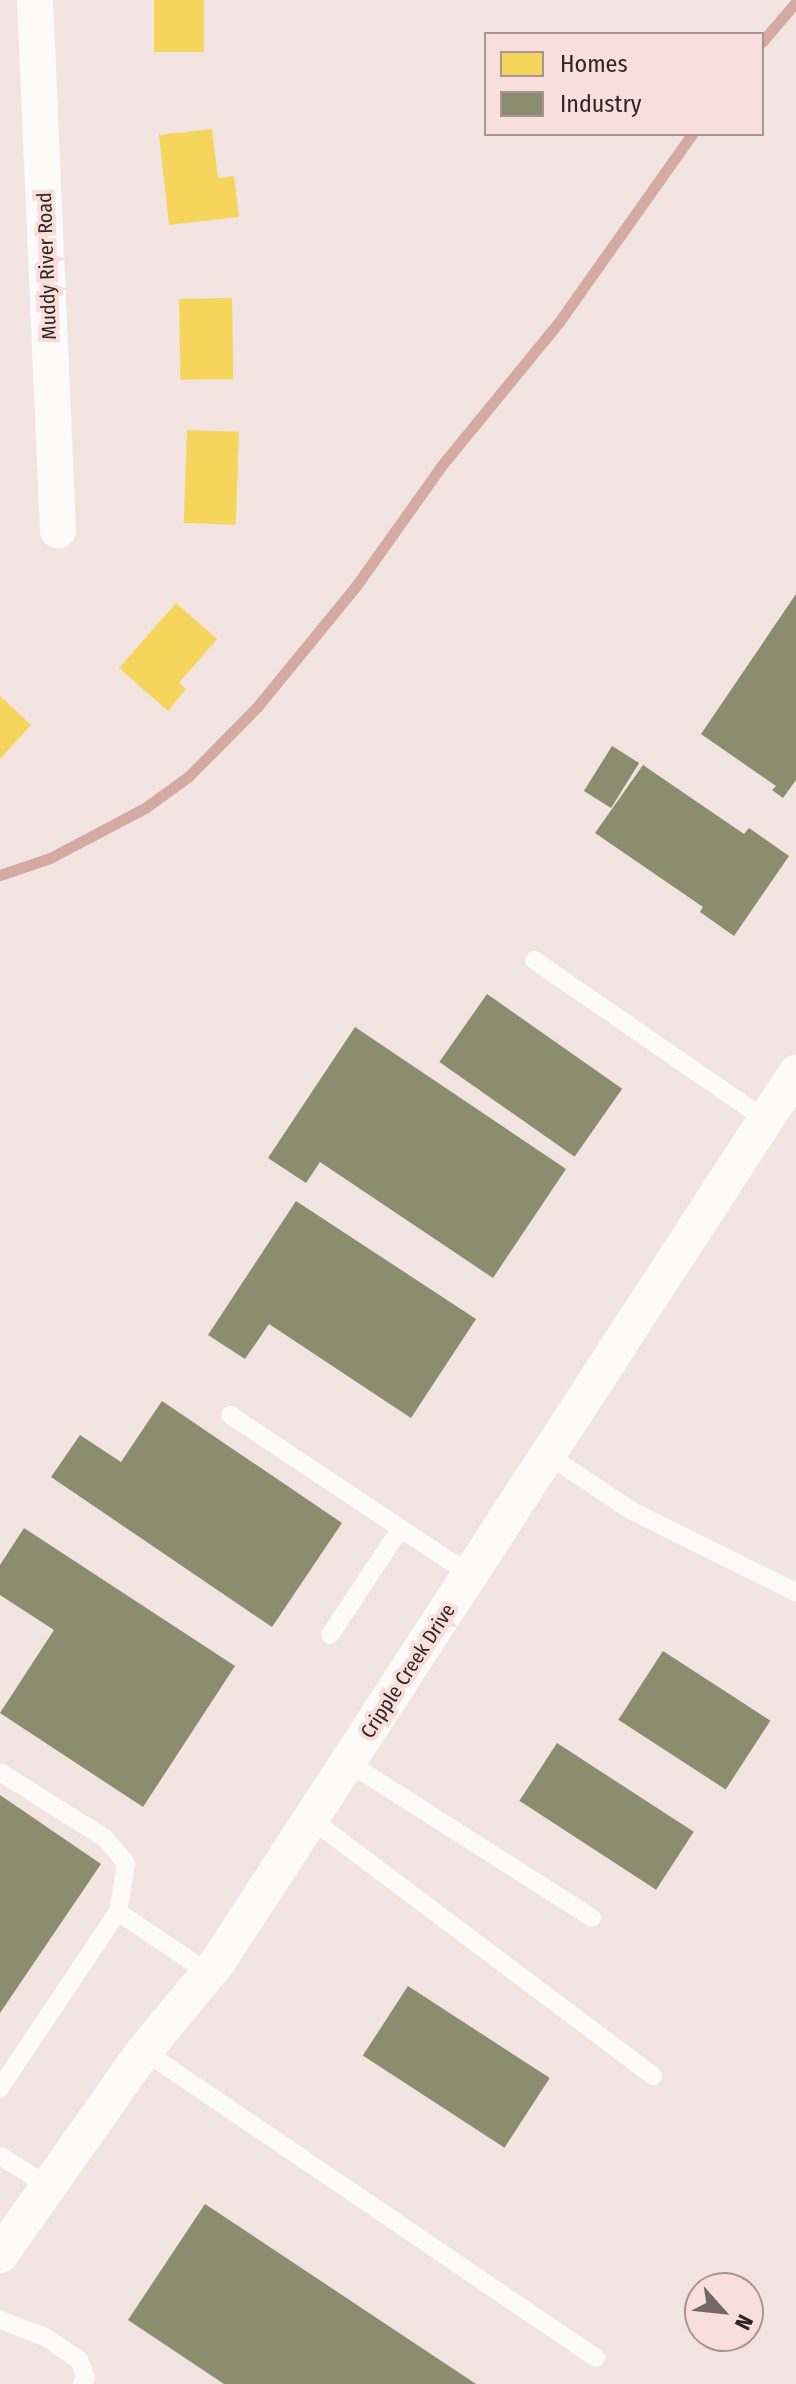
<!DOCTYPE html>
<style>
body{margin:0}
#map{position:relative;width:796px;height:2384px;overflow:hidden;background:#f2e4e1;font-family:"Fira Sans Condensed",sans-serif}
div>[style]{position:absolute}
.homes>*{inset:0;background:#f6d55c;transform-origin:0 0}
.industry>*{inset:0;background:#8c8c6e;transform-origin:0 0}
.stream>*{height:11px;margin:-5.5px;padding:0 5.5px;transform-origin:5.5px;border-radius:5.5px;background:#d4aaa3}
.service>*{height:18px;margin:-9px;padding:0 9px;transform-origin:9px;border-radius:9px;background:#fdfbfa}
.minor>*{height:36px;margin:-18px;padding:0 18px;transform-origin:18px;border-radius:18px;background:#fdfbfa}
span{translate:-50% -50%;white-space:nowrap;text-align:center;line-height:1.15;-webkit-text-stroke:8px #f8dfdb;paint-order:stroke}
.street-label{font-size:20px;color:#2f2625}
.legend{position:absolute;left:484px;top:32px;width:280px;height:104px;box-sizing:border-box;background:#f8dfdb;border:2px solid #a89592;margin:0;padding:10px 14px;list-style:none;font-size:24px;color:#2f2625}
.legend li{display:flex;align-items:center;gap:16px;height:40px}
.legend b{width:40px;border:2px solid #a89592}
.north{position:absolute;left:684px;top:2272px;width:80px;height:80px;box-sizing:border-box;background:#f8dfdb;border:2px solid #a89592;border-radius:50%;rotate:117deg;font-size:22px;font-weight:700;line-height:32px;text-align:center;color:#2f2625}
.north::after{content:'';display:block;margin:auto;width:28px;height:36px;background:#736867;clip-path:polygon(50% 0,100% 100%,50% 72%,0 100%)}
</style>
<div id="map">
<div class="homes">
<i style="left:154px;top:0;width:50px;height:52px"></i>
<i style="clip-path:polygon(212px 129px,218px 178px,234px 176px,239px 217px,169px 225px,159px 135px)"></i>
<i style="left:232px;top:298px;width:81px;height:53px;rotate:89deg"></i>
<i style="left:187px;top:430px;width:52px;height:93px;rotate:2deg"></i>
<i style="clip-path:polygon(176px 603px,217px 639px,179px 683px,186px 689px,168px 711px,119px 668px)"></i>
<i style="clip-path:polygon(0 696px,31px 725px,0 759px)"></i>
</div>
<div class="industry">
<i style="clip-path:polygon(796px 594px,796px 780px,783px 798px,772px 790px,776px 786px,701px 734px)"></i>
<i style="left:612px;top:746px;width:32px;height:53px;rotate:32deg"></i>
<i style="clip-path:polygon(643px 765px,744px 834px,749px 828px,789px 856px,734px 936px,700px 912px,703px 907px,595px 833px)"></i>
<i style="left:487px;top:994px;width:165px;height:83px;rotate:35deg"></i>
<i style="clip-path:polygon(355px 1027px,566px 1169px,493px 1278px,320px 1162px,306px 1183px,268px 1158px)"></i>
<i style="clip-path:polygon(296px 1201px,476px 1319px,411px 1418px,269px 1324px,245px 1359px,208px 1335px)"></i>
<i style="clip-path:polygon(162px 1401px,342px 1523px,272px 1627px,51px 1477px,80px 1435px,121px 1462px)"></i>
<i style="clip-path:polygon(24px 1528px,235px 1666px,143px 1807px,0 1713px,54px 1630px,0 1595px,0 1565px)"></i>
<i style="left:663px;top:1651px;width:128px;height:82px;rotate:33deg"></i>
<i style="left:557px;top:1743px;width:163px;height:69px;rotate:33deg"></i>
<i style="clip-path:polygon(0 1795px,101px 1864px,0 2013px)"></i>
<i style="left:408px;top:1986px;width:169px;height:83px;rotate:33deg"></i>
<i style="clip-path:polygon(205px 2204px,476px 2384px,224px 2384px,128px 2320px)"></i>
</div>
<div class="stream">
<i style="left:762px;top:42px;width:52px;rotate:-49.6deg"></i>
<i style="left:0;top:875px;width:53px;rotate:-18.8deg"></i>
<i style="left:50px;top:858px;width:107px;rotate:-27.8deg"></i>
<i style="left:145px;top:808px;width:54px;rotate:-36deg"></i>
<i style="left:189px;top:776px;width:97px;rotate:-45.4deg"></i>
<i style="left:257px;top:707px;width:156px;rotate:-50.7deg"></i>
<i style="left:356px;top:586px;width:148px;rotate:-54.6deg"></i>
<i style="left:442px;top:465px;width:185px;rotate:-50.7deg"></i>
<i style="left:559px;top:322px;width:230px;rotate:-54.7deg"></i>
</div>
<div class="service">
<i style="left:534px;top:960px;width:282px;rotate:34.6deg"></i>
<i style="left:230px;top:1415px;width:289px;rotate:33.6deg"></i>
<i style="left:548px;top:1455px;width:101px;rotate:33.7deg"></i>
<i style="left:632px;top:1511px;width:183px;rotate:26.3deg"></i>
<i style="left:330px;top:1635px;width:128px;rotate:-56.4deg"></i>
<i style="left:349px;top:1763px;width:288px;rotate:32.5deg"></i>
<i style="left:0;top:1772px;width:124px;rotate:32.2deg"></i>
<i style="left:105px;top:1838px;width:33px;rotate:50deg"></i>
<i style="left:126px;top:1863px;width:50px;rotate:99.3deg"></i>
<i style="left:118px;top:1912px;width:110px;rotate:33.8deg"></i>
<i style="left:311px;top:1819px;width:428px;rotate:36.9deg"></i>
<i style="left:144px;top:2051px;width:546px;rotate:34.18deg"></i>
<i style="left:0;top:2088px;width:212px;rotate:-56.2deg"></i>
<i style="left:0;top:2156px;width:55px;rotate:31.7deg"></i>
<i style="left:0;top:2320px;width:48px;rotate:20.7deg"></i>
<i style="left:45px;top:2337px;width:41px;rotate:34.1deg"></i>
<i style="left:79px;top:2360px;width:19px;rotate:69deg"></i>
<i style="left:86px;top:2378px;width:7px;rotate:124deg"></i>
</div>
<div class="minor">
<i style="left:35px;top:0;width:531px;rotate:87.52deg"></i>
<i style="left:0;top:2255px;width:250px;rotate:-54.8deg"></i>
<i style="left:144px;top:2051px;width:114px;rotate:-50.3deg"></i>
<i style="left:217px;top:1963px;width:1062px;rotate:-56.95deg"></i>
</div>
<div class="street-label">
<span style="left:47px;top:266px;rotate:-92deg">Muddy River Road</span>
<span style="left:408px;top:1671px;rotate:-57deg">Cripple Creek Drive</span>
</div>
<ul class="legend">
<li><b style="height:22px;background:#f6d55c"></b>Homes</li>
<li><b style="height:22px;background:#8c8c6e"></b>Industry</li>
</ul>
<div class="north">N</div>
</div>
